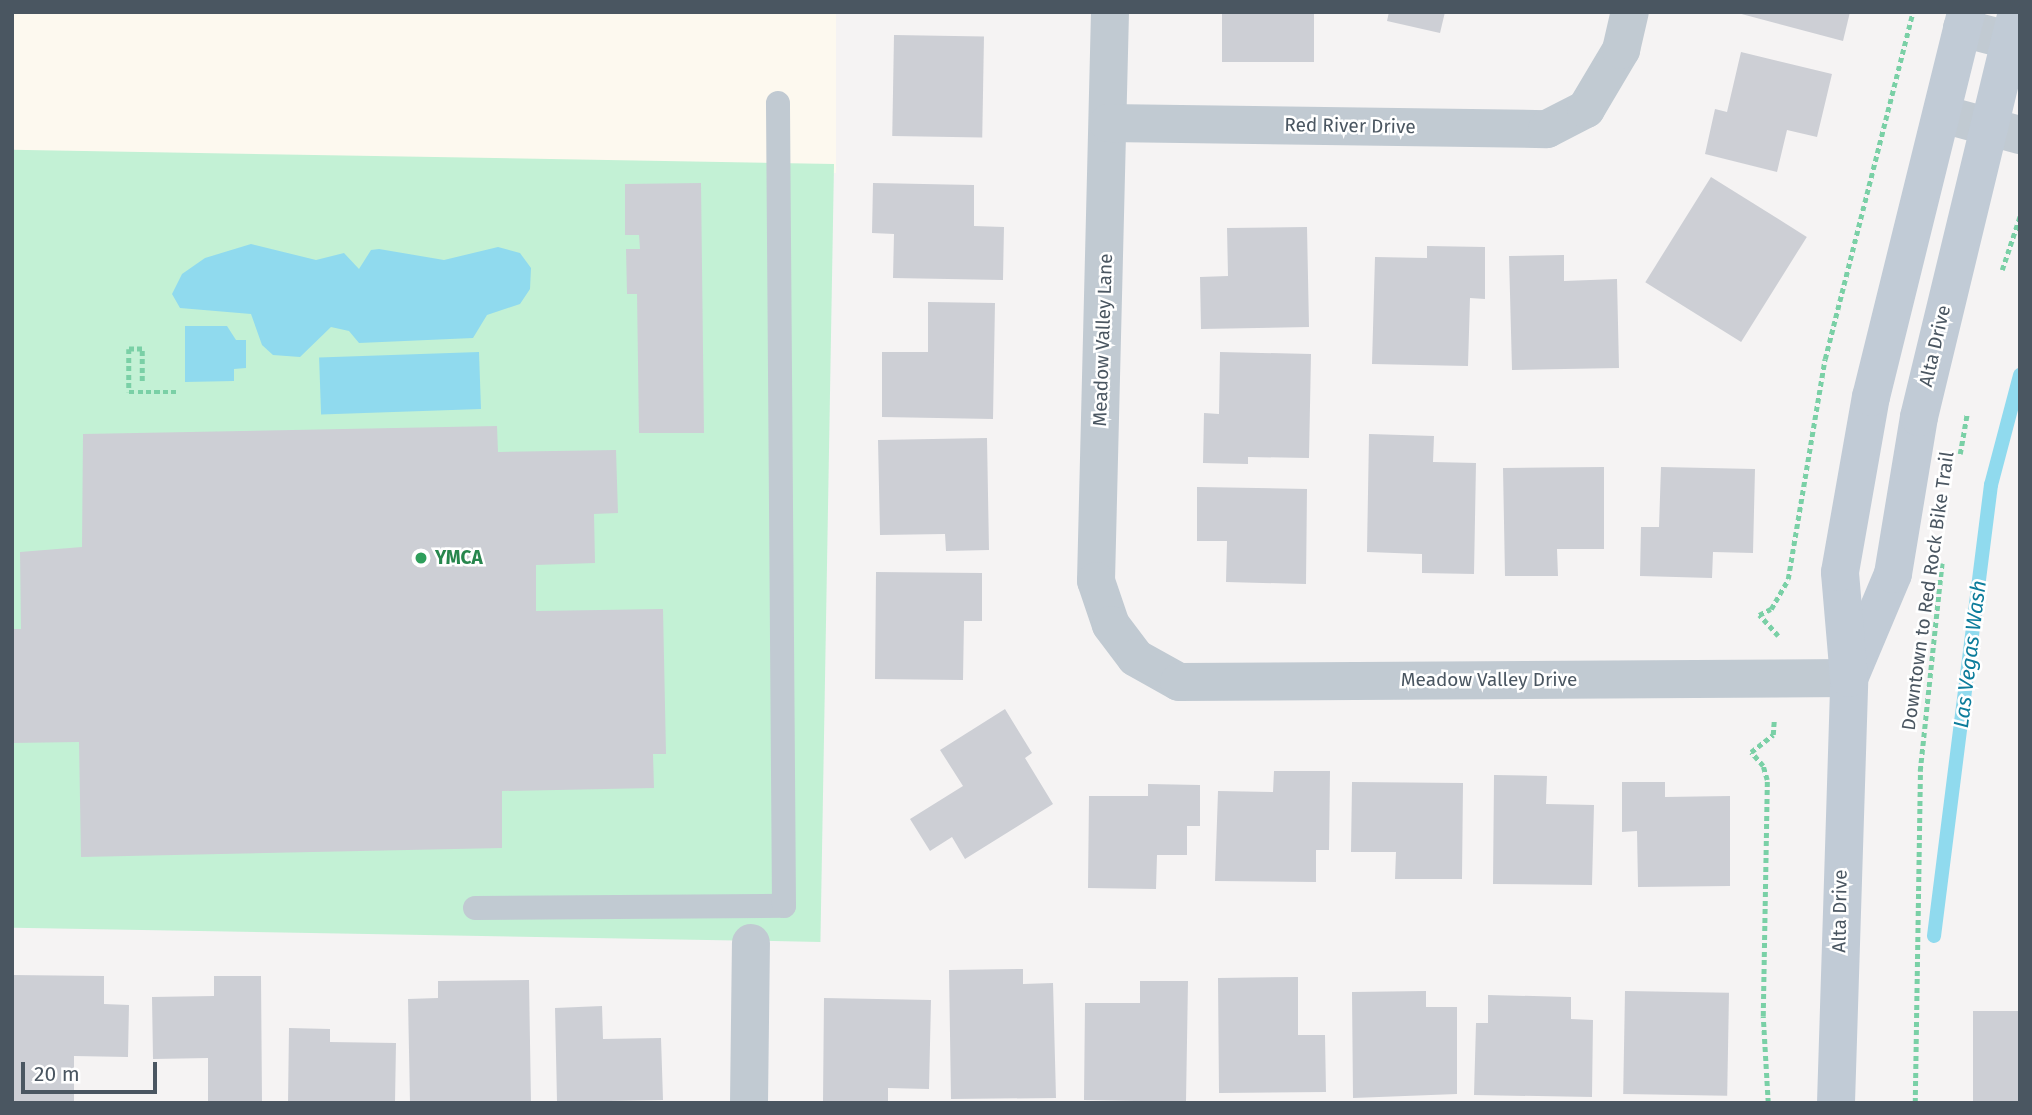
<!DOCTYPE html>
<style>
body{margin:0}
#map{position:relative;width:2032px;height:1115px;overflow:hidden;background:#f5f3f3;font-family:"Fira Sans",sans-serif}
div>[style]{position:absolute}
.commercial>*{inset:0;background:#fdf9ef;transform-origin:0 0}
.green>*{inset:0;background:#c3f1d5;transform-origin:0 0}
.water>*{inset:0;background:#90daee;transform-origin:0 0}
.stream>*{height:14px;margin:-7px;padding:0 7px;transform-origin:7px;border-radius:7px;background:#90daee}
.building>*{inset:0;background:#cdcfd5;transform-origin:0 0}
.path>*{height:4.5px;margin-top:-2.25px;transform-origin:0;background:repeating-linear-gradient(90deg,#7ad0a6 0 5px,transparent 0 8.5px)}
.lane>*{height:24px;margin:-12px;padding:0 12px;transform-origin:12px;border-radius:12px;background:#c1cad2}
.street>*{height:38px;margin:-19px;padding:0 19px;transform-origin:19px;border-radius:19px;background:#c1cad2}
.secondary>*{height:38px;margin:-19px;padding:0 19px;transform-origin:19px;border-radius:19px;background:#c1cbd6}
.dots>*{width:19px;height:19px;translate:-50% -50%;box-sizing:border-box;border:4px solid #fff;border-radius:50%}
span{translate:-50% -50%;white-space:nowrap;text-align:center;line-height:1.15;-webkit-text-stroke:5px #fff;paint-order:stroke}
.street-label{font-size:19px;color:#4a5661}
.leisure-label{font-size:19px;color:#27864d;font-weight:700}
.left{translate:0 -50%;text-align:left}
.water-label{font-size:21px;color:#0c7c9b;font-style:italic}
.frame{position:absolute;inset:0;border:14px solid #4a5661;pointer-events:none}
.scale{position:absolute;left:21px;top:1062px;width:136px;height:32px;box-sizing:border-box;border:4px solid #4a5661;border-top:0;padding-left:9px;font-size:21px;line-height:24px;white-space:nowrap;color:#4a5661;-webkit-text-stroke:5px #fff;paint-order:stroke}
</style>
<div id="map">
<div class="commercial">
<i style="left:12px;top:12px;width:824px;height:161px"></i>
</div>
<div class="green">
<i style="left:834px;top:164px;width:778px;height:822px;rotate:91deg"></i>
</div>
<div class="water">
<i style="clip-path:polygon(251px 244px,316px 260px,344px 253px,359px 269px,371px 250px,379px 249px,444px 260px,498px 247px,520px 253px,531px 268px,530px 289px,520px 304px,487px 315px,473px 338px,359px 343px,349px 331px,331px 327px,300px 357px,273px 355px,262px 345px,251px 314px,180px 308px,172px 294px,182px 274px,205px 258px)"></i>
<i style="clip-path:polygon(185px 326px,227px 326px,236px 340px,246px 340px,246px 368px,234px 369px,234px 381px,185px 382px)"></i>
<i style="left:479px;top:352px;width:57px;height:160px;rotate:88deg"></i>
</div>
<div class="stream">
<i style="left:1934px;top:936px;width:455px;rotate:-82.8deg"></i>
<i style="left:1991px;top:485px;width:114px;rotate:-75.2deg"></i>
</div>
<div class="building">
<i style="left:1222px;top:12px;width:92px;height:50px"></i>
<i style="clip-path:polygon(1389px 12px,1445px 12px,1440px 33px,1387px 21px)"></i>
<i style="clip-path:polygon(1734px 12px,1850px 12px,1843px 41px)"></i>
<i style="left:894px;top:35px;width:90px;height:101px;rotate:1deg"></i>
<i style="clip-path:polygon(1741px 52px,1832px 74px,1817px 137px,1787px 130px,1777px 172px,1705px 154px,1715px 109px,1727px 112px)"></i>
<i style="left:1711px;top:177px;width:113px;height:124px;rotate:32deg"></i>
<i style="clip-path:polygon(701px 183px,704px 433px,639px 433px,637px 294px,627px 294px,626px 249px,640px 249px,639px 235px,625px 235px,625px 184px)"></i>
<i style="clip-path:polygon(873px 183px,974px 185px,974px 226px,1004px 227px,1003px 280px,893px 278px,894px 234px,872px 233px)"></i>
<i style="clip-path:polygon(1307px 227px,1309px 327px,1201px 329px,1200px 277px,1228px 276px,1227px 228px)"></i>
<i style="clip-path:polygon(1427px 246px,1485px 247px,1485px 299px,1470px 298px,1468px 366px,1372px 364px,1375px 257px,1427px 258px)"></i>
<i style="clip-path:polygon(1564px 255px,1564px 281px,1617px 279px,1619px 368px,1512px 370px,1509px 256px)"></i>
<i style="clip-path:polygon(928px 302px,995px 303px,993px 419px,882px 417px,882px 352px,928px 352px)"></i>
<i style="clip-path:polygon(1220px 352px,1311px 354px,1309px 458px,1248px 457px,1248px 464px,1203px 463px,1204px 413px,1219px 414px)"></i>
<i style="clip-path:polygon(497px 426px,498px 452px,616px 450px,618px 513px,594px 514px,595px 563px,536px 565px,536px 611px,663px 609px,666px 754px,653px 754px,654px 788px,502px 791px,502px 848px,81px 857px,79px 742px,12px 743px,12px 629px,21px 629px,20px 552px,82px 547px,83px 434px)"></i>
<i style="clip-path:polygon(1369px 434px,1434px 436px,1433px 462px,1476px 463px,1474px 574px,1422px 573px,1422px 554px,1367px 552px)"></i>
<i style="clip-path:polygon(987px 438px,989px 550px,946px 551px,945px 534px,880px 535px,878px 440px)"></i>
<i style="clip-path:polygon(1604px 467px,1604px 549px,1557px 549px,1558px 576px,1505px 576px,1503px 468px)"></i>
<i style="clip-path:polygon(1661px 467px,1755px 469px,1753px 553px,1713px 552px,1712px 578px,1640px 576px,1641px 527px,1659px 527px)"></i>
<i style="clip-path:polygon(1197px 487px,1307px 489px,1306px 584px,1226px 582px,1227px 541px,1197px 541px)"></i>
<i style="clip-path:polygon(876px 572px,982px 573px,982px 621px,964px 621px,963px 680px,875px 679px)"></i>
<i style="clip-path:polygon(1005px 709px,1032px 753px,1025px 758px,1053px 804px,965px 859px,952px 837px,930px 851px,910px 819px,963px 786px,940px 750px)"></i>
<i style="clip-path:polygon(1274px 771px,1330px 771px,1329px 850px,1316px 850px,1316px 882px,1215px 881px,1218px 791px,1273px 792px)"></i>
<i style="clip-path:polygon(1494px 775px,1547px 776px,1546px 804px,1594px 805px,1592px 885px,1493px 884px)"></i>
<i style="clip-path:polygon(1352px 782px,1463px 783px,1462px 879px,1395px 879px,1396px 852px,1351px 852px)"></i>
<i style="clip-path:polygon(1622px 782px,1665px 782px,1665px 797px,1730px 796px,1730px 886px,1638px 887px,1637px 831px,1622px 832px)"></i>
<i style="clip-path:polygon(1148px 784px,1200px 785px,1200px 826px,1187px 826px,1187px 855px,1157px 855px,1156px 889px,1088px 888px,1089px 796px,1148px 796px)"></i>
<i style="clip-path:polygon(1023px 969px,1023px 984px,1053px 983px,1056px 1098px,951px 1099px,949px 970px)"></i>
<i style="clip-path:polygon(12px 975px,104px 976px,104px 1004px,129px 1005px,128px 1057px,74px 1056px,74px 1103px,12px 1103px)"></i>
<i style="clip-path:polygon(214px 976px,261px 976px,262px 1103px,208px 1103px,208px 1058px,153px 1059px,152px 997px,214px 996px)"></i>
<i style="clip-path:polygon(1298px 977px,1298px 1035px,1325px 1035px,1326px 1092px,1219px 1093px,1218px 978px)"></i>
<i style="clip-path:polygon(529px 980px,531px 1103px,410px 1103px,408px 999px,438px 998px,438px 981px)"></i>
<i style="clip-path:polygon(1140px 981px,1188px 981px,1186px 1102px,1084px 1100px,1085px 1003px,1140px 1003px)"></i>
<i style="clip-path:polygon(1426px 991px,1426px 1007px,1457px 1007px,1457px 1094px,1353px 1098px,1352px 992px)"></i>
<i style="left:1625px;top:991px;width:104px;height:103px;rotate:1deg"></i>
<i style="clip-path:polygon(1488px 995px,1571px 997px,1571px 1019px,1593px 1020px,1592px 1097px,1474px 1095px,1476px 1023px,1488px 1023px)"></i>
<i style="clip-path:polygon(824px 998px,931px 1000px,929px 1089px,888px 1088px,888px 1102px,823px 1101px)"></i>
<i style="clip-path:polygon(602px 1006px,603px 1039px,661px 1038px,663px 1100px,557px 1102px,555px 1008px)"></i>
<i style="left:2020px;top:1011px;width:92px;height:47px;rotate:90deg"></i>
<i style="clip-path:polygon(289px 1028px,330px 1029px,330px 1042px,396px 1043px,395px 1103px,288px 1103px)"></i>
</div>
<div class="path">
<i style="left:2002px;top:270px;width:57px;rotate:-71.6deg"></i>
<i style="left:142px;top:381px;width:32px;rotate:-90deg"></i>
<i style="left:142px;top:349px;width:13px;rotate:180deg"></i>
<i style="left:129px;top:349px;width:43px;rotate:90deg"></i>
<i style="left:129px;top:392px;width:50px"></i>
<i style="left:1960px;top:454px;width:41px;rotate:-80.1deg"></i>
<i style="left:1778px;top:636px;width:28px;rotate:-132deg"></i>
<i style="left:1759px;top:615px;width:13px;rotate:-27deg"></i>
<i style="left:1771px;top:609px;width:34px;rotate:-60deg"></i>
<i style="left:1788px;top:579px;width:223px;rotate:-80.5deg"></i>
<i style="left:1825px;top:359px;width:358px;rotate:-75.8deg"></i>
<i style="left:1768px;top:1103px;width:87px;rotate:-93.3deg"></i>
<i style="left:1763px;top:1016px;width:236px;rotate:-89deg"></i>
<i style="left:1767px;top:780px;width:15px;rotate:-106deg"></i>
<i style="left:1763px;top:766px;width:18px;rotate:-131deg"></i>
<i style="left:1751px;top:752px;width:28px;rotate:-38deg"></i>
<i style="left:1773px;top:735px;width:15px;rotate:-86deg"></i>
<i style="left:1915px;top:1103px;width:332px;rotate:-89.1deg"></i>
<i style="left:1920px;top:771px;width:209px;rotate:-84deg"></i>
</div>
<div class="lane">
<i style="left:475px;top:908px;width:309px;rotate:-0.4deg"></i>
<i style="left:784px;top:906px;width:803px;rotate:-90.43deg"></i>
</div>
<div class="street">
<i style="left:1110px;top:12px;width:569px;rotate:91.41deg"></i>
<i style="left:1096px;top:581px;width:46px;rotate:71.2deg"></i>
<i style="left:1111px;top:625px;width:41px;rotate:52.9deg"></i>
<i style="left:1136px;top:658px;width:49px;rotate:29.2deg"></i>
<i style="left:1179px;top:682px;width:670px;rotate:-0.34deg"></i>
<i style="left:1962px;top:28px;width:60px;rotate:14.5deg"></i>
<i style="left:1942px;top:114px;width:81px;rotate:15.1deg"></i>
<i style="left:1108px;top:123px;width:439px;rotate:0.8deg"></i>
<i style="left:1547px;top:129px;width:44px;rotate:-27.1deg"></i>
<i style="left:1586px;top:109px;width:69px;rotate:-59.3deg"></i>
<i style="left:1621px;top:50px;width:39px;rotate:-77deg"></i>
<i style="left:749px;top:1103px;width:160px;rotate:-89.3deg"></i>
</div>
<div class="secondary">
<i style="left:1851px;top:674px;width:108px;rotate:-67.2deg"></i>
<i style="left:1893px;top:574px;width:159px;rotate:-80.6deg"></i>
<i style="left:1919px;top:417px;width:417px;rotate:-76.4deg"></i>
<i style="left:1836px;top:1103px;width:425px;rotate:-88.2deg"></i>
<i style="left:1849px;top:678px;width:106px;rotate:-94.9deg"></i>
<i style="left:1840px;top:572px;width:178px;rotate:-80deg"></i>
<i style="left:1871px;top:397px;width:397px;rotate:-76.1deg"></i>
</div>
<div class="dots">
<i style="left:421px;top:558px;background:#2e9e5b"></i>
</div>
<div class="street-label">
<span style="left:1350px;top:126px;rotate:1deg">Red River Drive</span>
<span style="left:1103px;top:340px;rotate:-88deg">Meadow Valley Lane</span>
<span style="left:1935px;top:346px;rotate:-77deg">Alta Drive</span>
<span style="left:1928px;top:591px;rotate:-82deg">Downtown to Red Rock Bike Trail</span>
<span style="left:1489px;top:680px">Meadow Valley Drive</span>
<span style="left:1840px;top:911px;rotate:-89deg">Alta Drive</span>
</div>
<div class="leisure-label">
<span class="left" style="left:435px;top:558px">YMCA</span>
</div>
<div class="water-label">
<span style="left:1970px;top:654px;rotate:-83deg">Las Vegas Wash</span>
</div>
<div class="frame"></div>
<div class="scale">20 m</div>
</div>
